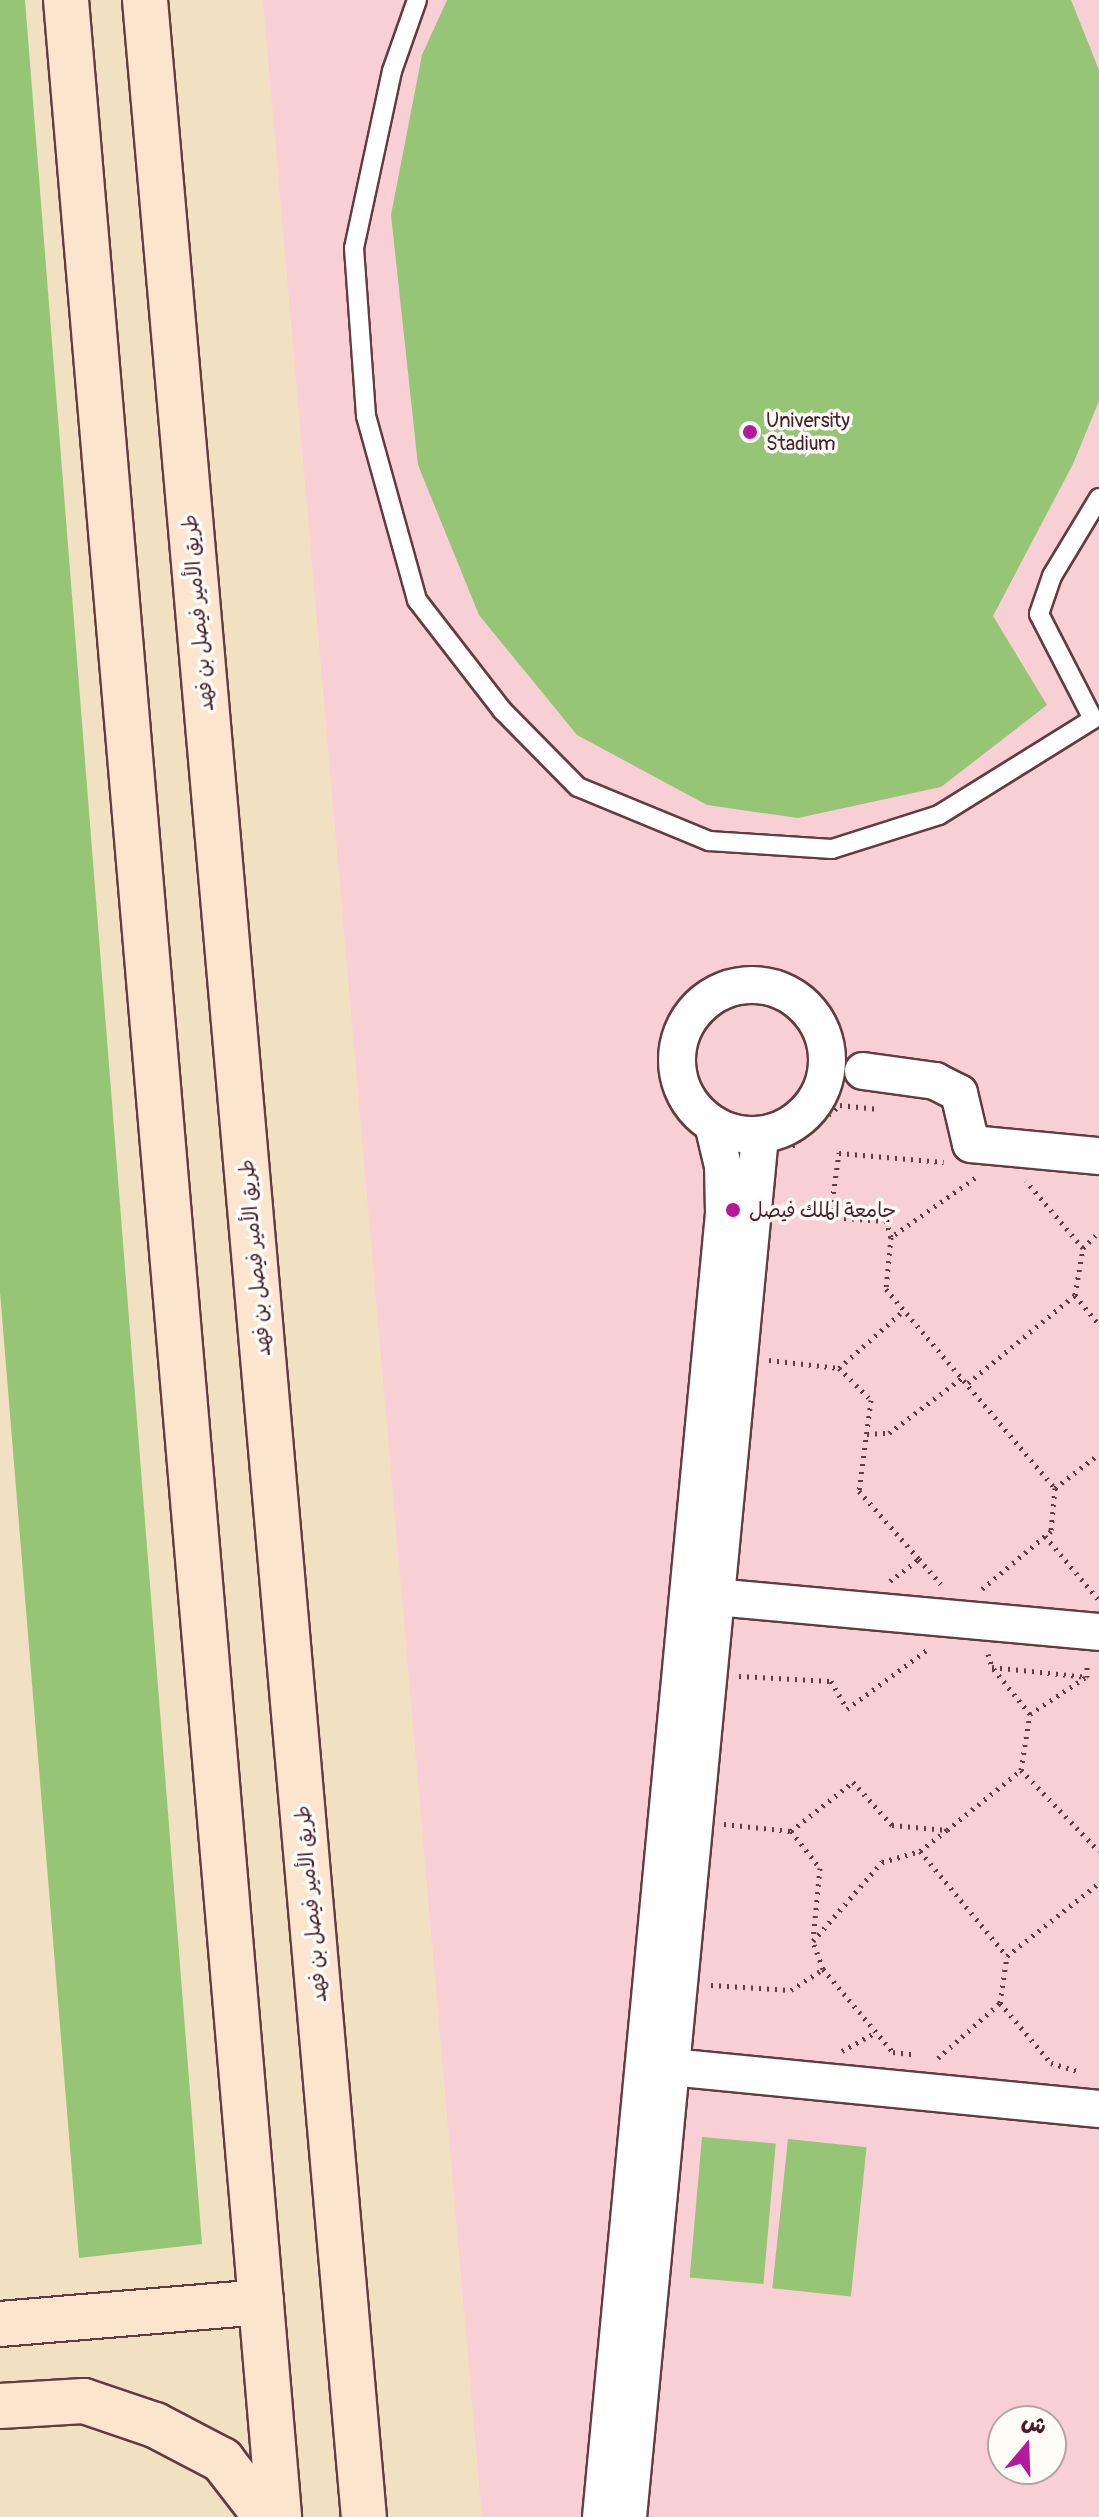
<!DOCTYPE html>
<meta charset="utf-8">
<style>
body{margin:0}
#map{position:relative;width:1099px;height:2517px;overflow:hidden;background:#f1e0c2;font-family:Pangolin,"Playpen Sans Arabic",sans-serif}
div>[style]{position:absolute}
.built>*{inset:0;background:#f7cfd5}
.green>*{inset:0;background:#95c575;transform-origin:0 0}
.path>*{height:5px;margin-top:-2.5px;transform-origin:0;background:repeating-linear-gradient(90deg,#633c42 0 2px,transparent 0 8px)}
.roads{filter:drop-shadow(2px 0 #633c42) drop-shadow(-2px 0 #633c42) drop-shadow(0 2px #633c42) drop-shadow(0 -2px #633c42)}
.service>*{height:18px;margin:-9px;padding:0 9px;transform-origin:9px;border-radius:9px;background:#fff}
.minor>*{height:36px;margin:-18px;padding:0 18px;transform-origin:18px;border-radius:18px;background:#fff}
.minor>.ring{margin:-18px;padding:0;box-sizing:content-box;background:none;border:36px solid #fff;border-radius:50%}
.secondary>*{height:44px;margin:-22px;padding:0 22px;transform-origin:22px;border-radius:22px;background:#fce5cf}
.dots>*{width:22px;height:22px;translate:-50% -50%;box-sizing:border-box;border:4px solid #fdfcf7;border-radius:50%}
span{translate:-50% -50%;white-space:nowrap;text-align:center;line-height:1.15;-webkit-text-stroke:7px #fdfcf7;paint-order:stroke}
.poi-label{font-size:20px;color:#4a1f2b}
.left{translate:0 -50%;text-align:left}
.street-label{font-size:20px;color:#4a1f2b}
.north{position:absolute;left:987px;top:2405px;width:80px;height:80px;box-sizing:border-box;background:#fdfcf7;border:2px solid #b5a4a5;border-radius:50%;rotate:19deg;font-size:22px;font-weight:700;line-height:32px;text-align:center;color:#4a1f2b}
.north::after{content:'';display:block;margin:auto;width:28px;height:36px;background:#b5179e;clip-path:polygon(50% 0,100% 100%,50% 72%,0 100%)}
</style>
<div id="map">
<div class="built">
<i style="clip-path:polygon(evenodd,263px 0,1099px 0,1099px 2517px,482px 2517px,263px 0,1003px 2421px,1051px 2421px,1051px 2469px,1003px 2469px,1003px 2421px)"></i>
</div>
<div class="green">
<i style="clip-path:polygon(0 0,25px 0,202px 2244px,79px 2258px,0 1292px)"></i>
<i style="clip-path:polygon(447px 0,1071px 0,1099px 70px,1099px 401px,1073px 464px,993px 616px,1047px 705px,941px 787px,798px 818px,707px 805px,577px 735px,479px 615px,418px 465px,391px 215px,422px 55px)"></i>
<i style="left:702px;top:2137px;width:74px;height:141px;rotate:5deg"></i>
<i style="left:788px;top:2139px;width:79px;height:150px;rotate:6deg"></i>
</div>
<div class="path">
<i style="left:792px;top:1146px;width:63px;rotate:-40.5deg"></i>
<i style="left:840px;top:1105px;width:39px;rotate:6deg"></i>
<i style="left:975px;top:1178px;width:103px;rotate:144.9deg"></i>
<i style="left:891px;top:1237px;width:52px;rotate:95.5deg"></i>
<i style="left:886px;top:1289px;width:261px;rotate:49.7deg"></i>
<i style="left:1055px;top:1488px;width:43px;rotate:95.3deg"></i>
<i style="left:1051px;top:1531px;width:90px;rotate:140deg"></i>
<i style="left:891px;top:1237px;width:17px;rotate:-107deg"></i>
<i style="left:886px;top:1221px;width:56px;rotate:-175.9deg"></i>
<i style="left:830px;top:1217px;width:65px;rotate:-82deg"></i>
<i style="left:839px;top:1153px;width:105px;rotate:4.9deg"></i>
<i style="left:1083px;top:1248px;width:23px;rotate:-45deg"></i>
<i style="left:1075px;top:1295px;width:38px;rotate:51deg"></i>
<i style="left:769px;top:1360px;width:70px;rotate:6.5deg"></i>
<i style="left:839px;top:1368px;width:87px;rotate:-41.7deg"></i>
<i style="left:839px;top:1368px;width:45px;rotate:45deg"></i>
<i style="left:871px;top:1400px;width:92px;rotate:97.5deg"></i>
<i style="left:859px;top:1491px;width:91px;rotate:48.6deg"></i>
<i style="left:968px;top:1383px;width:139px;rotate:-39.4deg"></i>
<i style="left:1075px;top:1295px;width:48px;rotate:-80.3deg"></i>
<i style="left:1083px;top:1248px;width:88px;rotate:-130.4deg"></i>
<i style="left:867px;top:1434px;width:22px;rotate:-3deg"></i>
<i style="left:889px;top:1433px;width:93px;rotate:-37.1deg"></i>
<i style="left:1055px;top:1488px;width:56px;rotate:-37.7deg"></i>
<i style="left:1045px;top:1536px;width:82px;rotate:49.9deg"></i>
<i style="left:890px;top:1581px;width:36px;rotate:-37deg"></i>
<i style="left:919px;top:1559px;width:33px;rotate:49deg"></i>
<i style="left:988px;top:1654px;width:14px;rotate:73deg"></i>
<i style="left:992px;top:1667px;width:96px;rotate:6deg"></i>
<i style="left:1087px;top:1677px;width:14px;rotate:-90deg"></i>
<i style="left:739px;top:1676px;width:92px;rotate:3.1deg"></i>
<i style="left:831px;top:1681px;width:32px;rotate:60deg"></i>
<i style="left:847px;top:1709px;width:101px;rotate:-36.5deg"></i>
<i style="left:1030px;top:1714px;width:67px;rotate:-33.5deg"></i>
<i style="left:1021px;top:1770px;width:112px;rotate:46.1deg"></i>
<i style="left:724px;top:1824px;width:67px;rotate:6deg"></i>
<i style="left:791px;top:1831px;width:79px;rotate:-38.3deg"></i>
<i style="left:853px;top:1782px;width:58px;rotate:47.8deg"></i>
<i style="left:892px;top:1825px;width:55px;rotate:5.2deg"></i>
<i style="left:947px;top:1830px;width:95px;rotate:-39deg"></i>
<i style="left:1021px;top:1770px;width:57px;rotate:-80.9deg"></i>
<i style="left:1030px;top:1714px;width:60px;rotate:-129deg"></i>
<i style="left:791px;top:1831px;width:47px;rotate:51.9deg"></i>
<i style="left:820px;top:1868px;width:72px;rotate:95.6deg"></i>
<i style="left:920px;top:1851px;width:34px;rotate:-38deg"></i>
<i style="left:823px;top:1969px;width:30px;rotate:-110deg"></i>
<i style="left:813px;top:1941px;width:105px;rotate:-48.9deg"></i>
<i style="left:882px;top:1862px;width:40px;rotate:-16deg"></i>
<i style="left:920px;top:1851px;width:136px;rotate:50.4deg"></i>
<i style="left:711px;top:1985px;width:80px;rotate:3.6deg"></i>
<i style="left:791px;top:1990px;width:38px;rotate:-33deg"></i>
<i style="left:823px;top:1969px;width:109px;rotate:49.9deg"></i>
<i style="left:893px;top:2052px;width:23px;rotate:7deg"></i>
<i style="left:1000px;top:2003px;width:48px;rotate:-81.5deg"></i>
<i style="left:1007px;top:1956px;width:117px;rotate:-38.4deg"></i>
<i style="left:842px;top:2051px;width:39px;rotate:-29deg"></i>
<i style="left:938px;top:2058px;width:83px;rotate:-41.6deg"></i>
<i style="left:1000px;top:2003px;width:79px;rotate:49.6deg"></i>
<i style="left:1051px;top:2063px;width:27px;rotate:17deg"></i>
</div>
<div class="roads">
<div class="service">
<i style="left:417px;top:0;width:75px;rotate:109.4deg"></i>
<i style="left:392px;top:71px;width:181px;rotate:102.1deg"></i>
<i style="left:354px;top:248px;width:168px;rotate:85.9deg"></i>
<i style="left:366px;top:416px;width:191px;rotate:74.5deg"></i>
<i style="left:417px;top:600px;width:139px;rotate:52.3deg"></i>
<i style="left:502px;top:710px;width:108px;rotate:45.4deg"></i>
<i style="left:578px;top:787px;width:142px;rotate:22.4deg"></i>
<i style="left:709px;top:841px;width:123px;rotate:3.7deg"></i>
<i style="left:832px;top:849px;width:112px;rotate:-17.6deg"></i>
<i style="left:939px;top:815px;width:181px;rotate:-31.9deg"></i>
<i style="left:1093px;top:719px;width:118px;rotate:-117.2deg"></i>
<i style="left:1039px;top:614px;width:40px;rotate:-71.1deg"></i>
<i style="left:1052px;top:576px;width:91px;rotate:-58.9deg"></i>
</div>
<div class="minor">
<i class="ring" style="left:677px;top:985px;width:114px;height:114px"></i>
<i style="left:863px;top:1071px;width:73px;rotate:7.9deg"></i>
<i style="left:935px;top:1081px;width:27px;rotate:27deg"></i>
<i style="left:959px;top:1093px;width:52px;rotate:76.8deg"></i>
<i style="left:971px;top:1144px;width:129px;rotate:5.4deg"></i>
<i style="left:715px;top:1597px;width:386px;rotate:5.2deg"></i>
<i style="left:671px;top:2067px;width:430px;rotate:5.6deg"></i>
<i style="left:601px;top:2517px;width:1310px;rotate:-84.61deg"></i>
<i style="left:724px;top:1213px;width:47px;rotate:-91.2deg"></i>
<i style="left:723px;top:1166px;width:43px;rotate:-103.4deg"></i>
<i style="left:628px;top:2517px;width:1388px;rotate:-84.54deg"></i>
</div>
<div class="secondary">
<i style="left:66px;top:0;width:2526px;rotate:85.16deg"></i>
<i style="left:145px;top:0;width:2527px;rotate:85.03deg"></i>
<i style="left:0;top:2324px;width:262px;rotate:-4.8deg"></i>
<i style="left:0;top:2406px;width:84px;rotate:-3.4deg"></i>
<i style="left:84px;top:2401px;width:75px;rotate:18.7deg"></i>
<i style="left:155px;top:2425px;width:76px;rotate:27.6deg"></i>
<i style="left:222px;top:2460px;width:72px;rotate:52.3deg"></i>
</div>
</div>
<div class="dots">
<i style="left:750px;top:432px;background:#b5179e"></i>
<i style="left:733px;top:1210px;background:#b5179e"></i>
</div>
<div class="poi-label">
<span class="left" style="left:766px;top:432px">University<br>Stadium</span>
<span class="left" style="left:749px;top:1210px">جامعة الملك فيصل</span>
</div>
<div class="street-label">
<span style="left:198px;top:613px;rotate:-95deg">طريق الأمير فيصل بن فهد</span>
<span style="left:255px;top:1258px;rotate:-95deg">طريق الأمير فيصل بن فهد</span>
<span style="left:311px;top:1904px;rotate:-95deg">طريق الأمير فيصل بن فهد</span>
</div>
<div class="north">ش</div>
</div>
